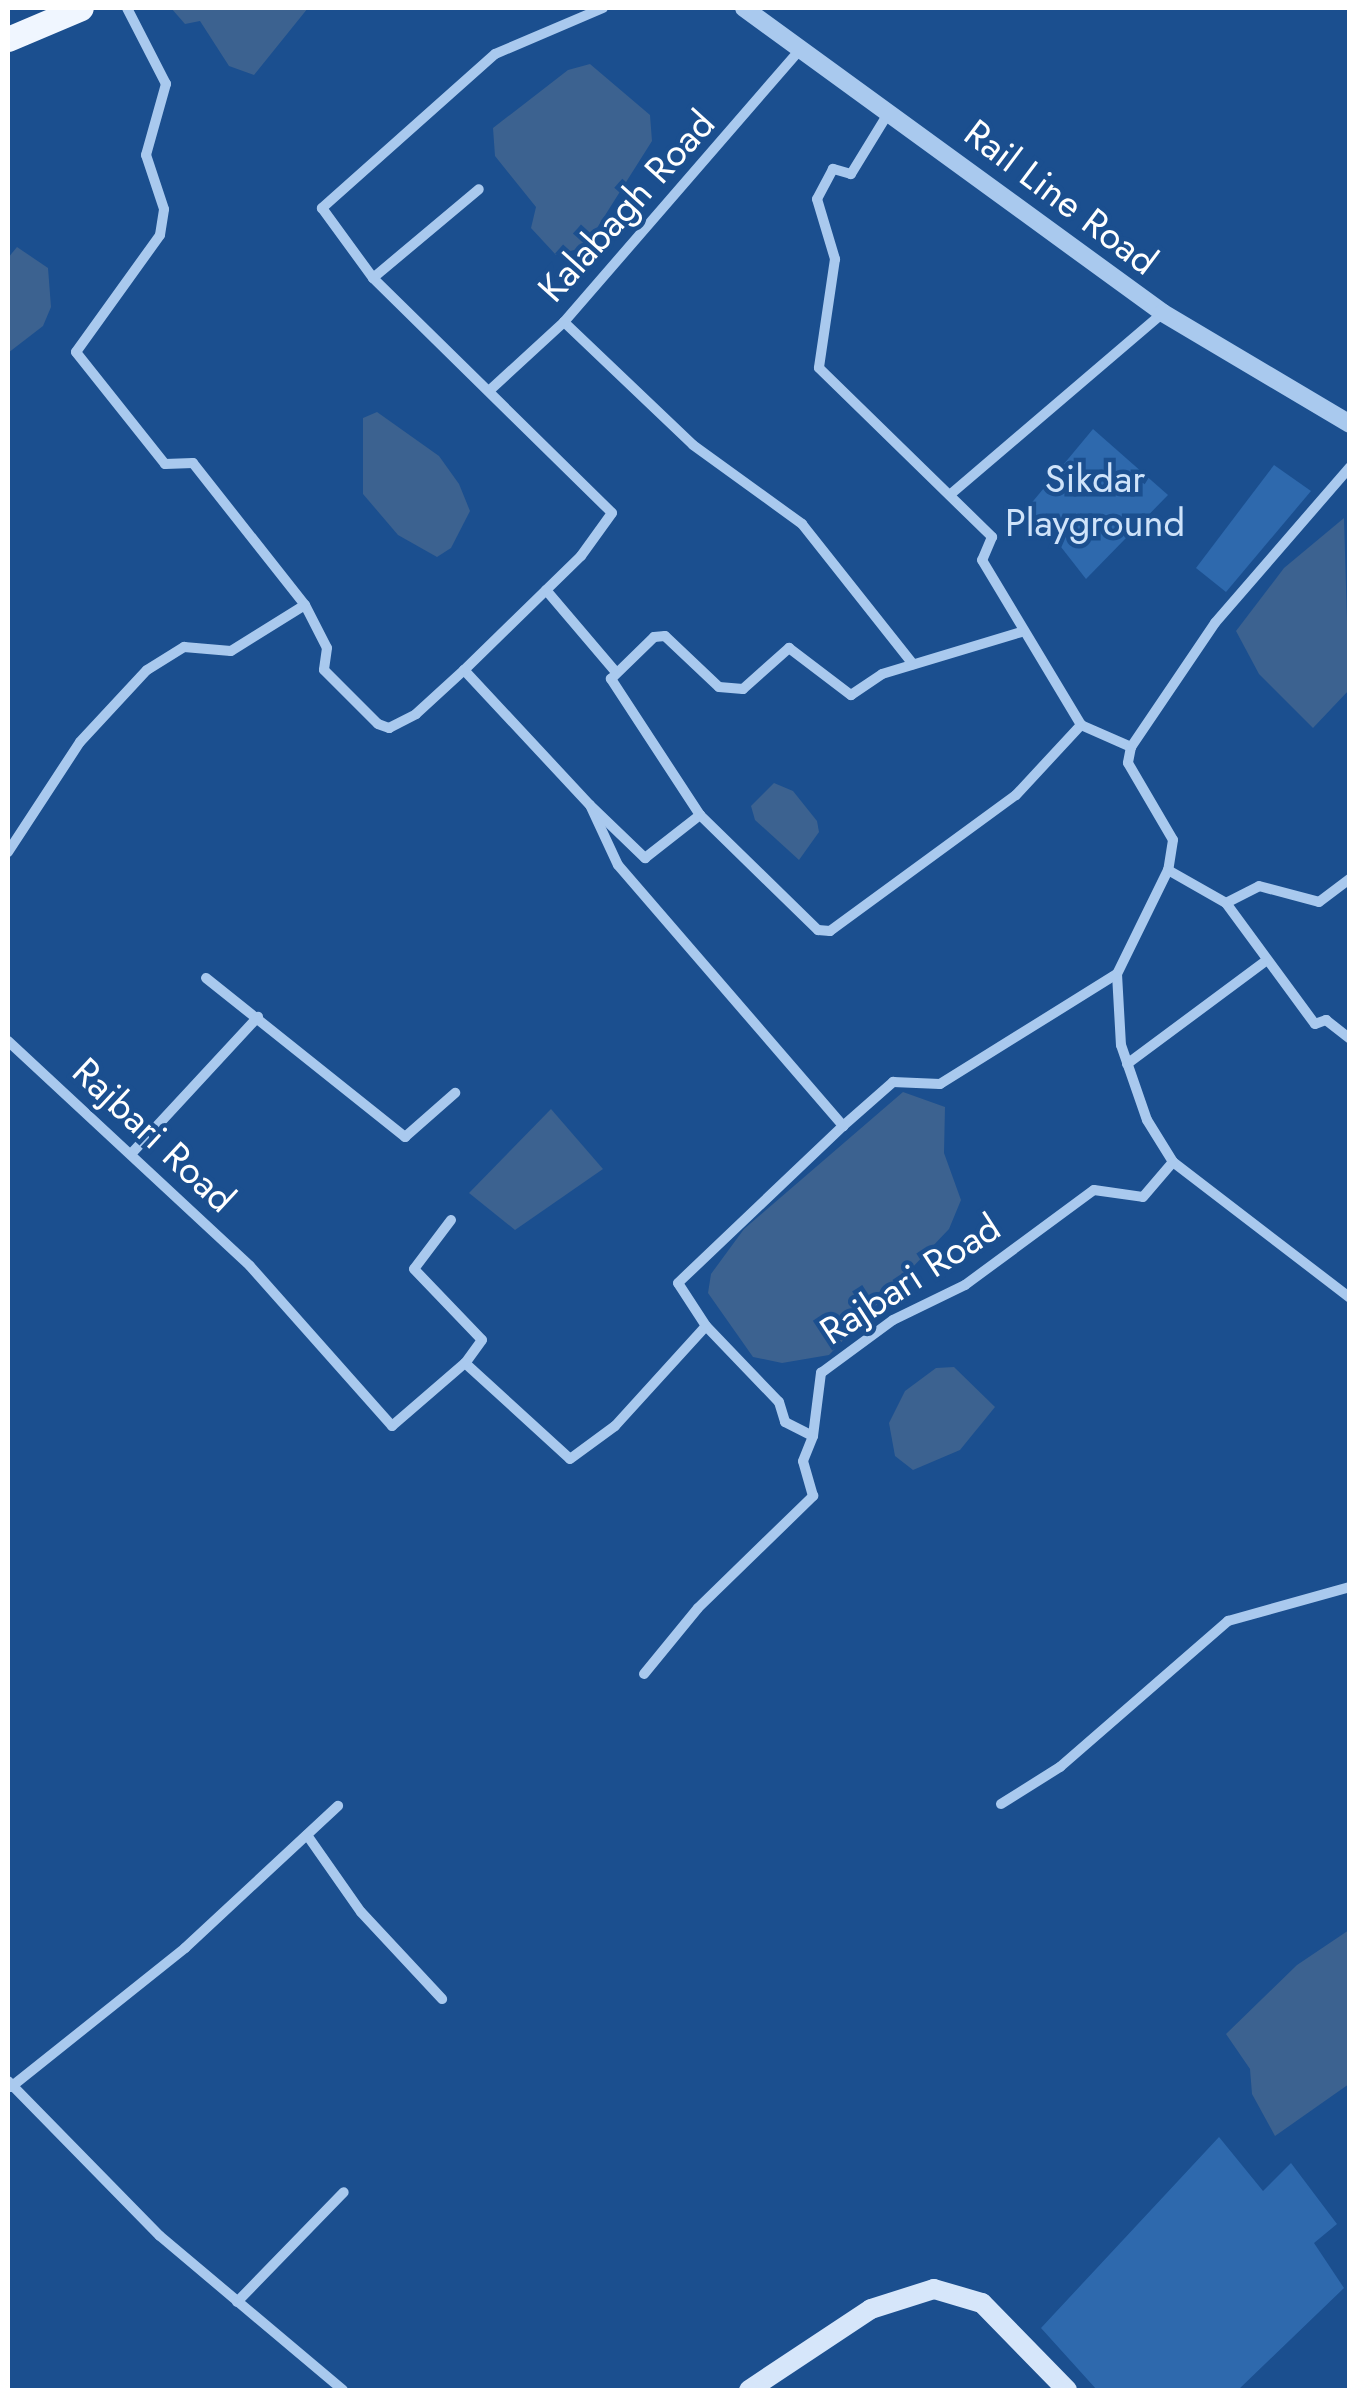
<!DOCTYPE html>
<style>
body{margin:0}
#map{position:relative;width:1357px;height:2398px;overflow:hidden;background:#1b4f8f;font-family:Jost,sans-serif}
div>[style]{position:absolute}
.green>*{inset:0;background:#2e69ad}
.water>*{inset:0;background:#3c6290}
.minor>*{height:10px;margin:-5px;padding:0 5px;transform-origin:5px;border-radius:5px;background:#a9c9ee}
.tertiary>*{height:18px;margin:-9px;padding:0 9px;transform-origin:9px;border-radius:9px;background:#a9c9ee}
.secondary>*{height:20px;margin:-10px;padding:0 10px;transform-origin:10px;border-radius:10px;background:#d6e6fa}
.primary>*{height:25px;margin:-12.5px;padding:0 12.5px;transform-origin:12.5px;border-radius:12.5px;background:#f0f6ff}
span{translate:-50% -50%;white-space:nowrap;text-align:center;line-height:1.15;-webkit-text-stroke:9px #1b4f8f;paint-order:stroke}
.street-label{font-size:38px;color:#fff}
.park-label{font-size:38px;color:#cfe3fa}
.frame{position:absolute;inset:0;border:10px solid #fff;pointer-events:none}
</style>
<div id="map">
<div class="green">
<i style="clip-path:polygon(1093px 429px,1168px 495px,1086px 579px,1029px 506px)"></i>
<i style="clip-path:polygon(1274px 465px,1311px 491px,1226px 592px,1196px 568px)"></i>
<i style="clip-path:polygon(1219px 2137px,1263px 2191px,1291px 2163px,1337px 2224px,1314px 2243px,1344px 2288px,1238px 2390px,1097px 2390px,1041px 2328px)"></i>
</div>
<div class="water">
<i style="clip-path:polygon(171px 8px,308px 8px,254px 75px,229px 66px,200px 21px,185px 24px)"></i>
<i style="clip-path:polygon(590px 64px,650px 115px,652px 141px,585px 247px,556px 255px,531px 228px,536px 207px,495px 156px,493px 128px,568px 70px)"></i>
<i style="clip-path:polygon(17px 247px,48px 268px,51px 307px,43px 326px,8px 353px,8px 258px)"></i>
<i style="clip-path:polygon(377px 412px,439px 456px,459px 484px,470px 511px,451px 548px,437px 557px,398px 535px,363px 494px,363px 418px)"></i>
<i style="clip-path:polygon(1344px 518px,1349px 690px,1313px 728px,1259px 674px,1236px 631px,1284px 568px)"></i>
<i style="clip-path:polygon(774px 783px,793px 791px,817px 821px,819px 832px,799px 860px,755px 820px,751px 806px)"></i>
<i style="clip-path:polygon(903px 1092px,945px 1107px,944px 1153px,961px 1200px,949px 1229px,829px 1355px,782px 1363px,753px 1357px,708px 1293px,711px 1274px,744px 1229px)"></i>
<i style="clip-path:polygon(551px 1109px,603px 1169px,515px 1230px,469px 1193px)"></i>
<i style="clip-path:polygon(954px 1367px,995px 1407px,960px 1450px,913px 1470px,895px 1456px,889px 1423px,905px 1391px,936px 1368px)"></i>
<i style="clip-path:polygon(1349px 1930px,1349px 2084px,1275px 2136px,1252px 2094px,1250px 2069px,1226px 2034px,1297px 1965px)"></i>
</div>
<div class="minor">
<i style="left:603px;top:8px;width:117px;rotate:156.9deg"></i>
<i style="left:495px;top:54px;width:232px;rotate:138.3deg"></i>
<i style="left:322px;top:208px;width:87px;rotate:53.9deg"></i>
<i style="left:373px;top:278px;width:335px;rotate:44.5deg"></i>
<i style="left:612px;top:513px;width:53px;rotate:125.8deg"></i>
<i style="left:581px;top:556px;width:163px;rotate:135.7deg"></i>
<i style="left:464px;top:670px;width:185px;rotate:47deg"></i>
<i style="left:590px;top:805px;width:66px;rotate:65deg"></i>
<i style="left:618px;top:865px;width:345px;rotate:49.2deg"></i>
<i style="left:843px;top:1126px;width:67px;rotate:-41.3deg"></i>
<i style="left:893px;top:1082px;width:47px;rotate:2.4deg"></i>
<i style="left:940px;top:1084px;width:208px;rotate:-31.9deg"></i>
<i style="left:889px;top:112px;width:73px;rotate:121.5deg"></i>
<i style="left:851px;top:174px;width:19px;rotate:-164deg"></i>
<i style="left:833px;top:169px;width:34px;rotate:118deg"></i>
<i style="left:817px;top:199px;width:63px;rotate:73.3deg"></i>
<i style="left:835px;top:259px;width:110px;rotate:98.4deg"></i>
<i style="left:819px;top:368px;width:242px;rotate:44.3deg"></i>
<i style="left:992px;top:537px;width:25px;rotate:113deg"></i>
<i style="left:982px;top:560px;width:192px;rotate:59deg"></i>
<i style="left:1081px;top:725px;width:55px;rotate:23.7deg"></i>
<i style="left:373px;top:278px;width:138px;rotate:-40deg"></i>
<i style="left:564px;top:322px;width:178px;rotate:43.6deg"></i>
<i style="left:693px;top:445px;width:135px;rotate:35.9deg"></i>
<i style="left:802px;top:524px;width:179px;rotate:51.6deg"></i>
<i style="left:490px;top:390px;width:100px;rotate:-42.6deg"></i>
<i style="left:564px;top:322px;width:357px;rotate:-49.1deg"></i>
<i style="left:1350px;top:467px;width:206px;rotate:130.9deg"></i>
<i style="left:1215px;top:623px;width:150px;rotate:124.1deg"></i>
<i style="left:1131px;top:747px;width:16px;rotate:101deg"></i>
<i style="left:1128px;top:763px;width:89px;rotate:59.7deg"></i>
<i style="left:1173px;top:840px;width:30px;rotate:99deg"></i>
<i style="left:1168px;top:870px;width:116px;rotate:116.1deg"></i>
<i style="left:1117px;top:974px;width:71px;rotate:86.8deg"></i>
<i style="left:1121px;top:1045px;width:79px;rotate:70.9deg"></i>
<i style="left:1147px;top:1120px;width:49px;rotate:58.2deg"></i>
<i style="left:1173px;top:1162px;width:223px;rotate:37.5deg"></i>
<i style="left:952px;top:493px;width:277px;rotate:-40.5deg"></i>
<i style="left:546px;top:590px;width:106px;rotate:49.6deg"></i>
<i style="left:305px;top:605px;width:48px;rotate:62.9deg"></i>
<i style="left:327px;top:648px;width:22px;rotate:98deg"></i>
<i style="left:324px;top:670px;width:76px;rotate:45deg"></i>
<i style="left:378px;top:724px;width:12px;rotate:20deg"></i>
<i style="left:389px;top:728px;width:30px;rotate:-27deg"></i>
<i style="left:416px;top:714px;width:65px;rotate:-42.5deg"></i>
<i style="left:592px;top:807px;width:74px;rotate:43.9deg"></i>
<i style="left:645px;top:858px;width:70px;rotate:-38deg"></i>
<i style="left:700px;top:815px;width:165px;rotate:44.3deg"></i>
<i style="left:818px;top:930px;width:12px;rotate:5deg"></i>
<i style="left:830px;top:931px;width:230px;rotate:-36.2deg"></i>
<i style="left:1016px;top:795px;width:96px;rotate:-47.1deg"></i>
<i style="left:700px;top:815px;width:163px;rotate:-123.2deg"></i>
<i style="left:611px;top:679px;width:60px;rotate:-44.3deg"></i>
<i style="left:654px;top:637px;width:11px;rotate:-5deg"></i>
<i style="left:665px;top:636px;width:74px;rotate:43.4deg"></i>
<i style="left:719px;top:687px;width:24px;rotate:5deg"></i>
<i style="left:743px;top:689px;width:62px;rotate:-41.7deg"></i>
<i style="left:789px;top:648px;width:78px;rotate:37.2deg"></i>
<i style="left:851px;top:695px;width:37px;rotate:-34deg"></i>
<i style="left:882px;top:674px;width:145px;rotate:-16.8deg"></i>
<i style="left:8px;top:852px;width:131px;rotate:-56.8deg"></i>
<i style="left:80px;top:742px;width:98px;rotate:-47.1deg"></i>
<i style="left:147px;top:670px;width:44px;rotate:-31.9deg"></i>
<i style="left:184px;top:647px;width:47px;rotate:4.9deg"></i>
<i style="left:231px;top:651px;width:87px;rotate:-31.9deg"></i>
<i style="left:305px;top:605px;width:181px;rotate:-128.3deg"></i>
<i style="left:193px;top:463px;width:28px;rotate:178deg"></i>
<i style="left:165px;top:464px;width:143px;rotate:-128.5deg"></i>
<i style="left:76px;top:352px;width:144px;rotate:-54.3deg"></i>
<i style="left:160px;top:235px;width:26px;rotate:-81deg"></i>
<i style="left:164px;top:209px;width:57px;rotate:-108.4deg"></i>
<i style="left:146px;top:155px;width:74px;rotate:-74.3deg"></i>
<i style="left:166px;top:84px;width:85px;rotate:-117.2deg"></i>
<i style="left:1168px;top:870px;width:67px;rotate:29.6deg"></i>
<i style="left:1226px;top:903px;width:150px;rotate:53.7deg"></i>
<i style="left:1315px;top:1024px;width:12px;rotate:-20deg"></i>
<i style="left:1326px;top:1020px;width:31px;rotate:38deg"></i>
<i style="left:1226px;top:903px;width:37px;rotate:-27deg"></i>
<i style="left:1259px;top:886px;width:62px;rotate:14.9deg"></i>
<i style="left:1319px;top:902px;width:39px;rotate:-37deg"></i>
<i style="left:206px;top:978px;width:255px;rotate:38.6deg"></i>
<i style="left:405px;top:1137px;width:67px;rotate:-41.3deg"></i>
<i style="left:8px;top:1041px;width:330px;rotate:42.9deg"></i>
<i style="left:250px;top:1266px;width:214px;rotate:48.4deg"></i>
<i style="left:392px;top:1426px;width:96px;rotate:-40.8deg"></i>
<i style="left:1127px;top:1064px;width:174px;rotate:-36.6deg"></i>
<i style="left:131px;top:1154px;width:187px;rotate:-47.2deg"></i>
<i style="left:451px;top:1220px;width:61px;rotate:127.1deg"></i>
<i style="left:414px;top:1269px;width:98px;rotate:46.2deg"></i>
<i style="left:482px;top:1340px;width:29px;rotate:126deg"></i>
<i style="left:465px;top:1363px;width:142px;rotate:42.4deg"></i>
<i style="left:570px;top:1459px;width:56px;rotate:-36.3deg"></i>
<i style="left:615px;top:1426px;width:135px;rotate:-47.7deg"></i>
<i style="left:706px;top:1326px;width:105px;rotate:46.2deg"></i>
<i style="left:779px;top:1402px;width:21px;rotate:73deg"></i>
<i style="left:785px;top:1422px;width:31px;rotate:27deg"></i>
<i style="left:813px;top:1436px;width:64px;rotate:-82.8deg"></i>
<i style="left:821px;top:1373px;width:89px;rotate:-36.4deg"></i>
<i style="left:893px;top:1320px;width:80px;rotate:-25.9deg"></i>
<i style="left:965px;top:1285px;width:160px;rotate:-36.4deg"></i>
<i style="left:1094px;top:1190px;width:49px;rotate:8.1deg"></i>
<i style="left:1143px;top:1197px;width:46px;rotate:-49.4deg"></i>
<i style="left:706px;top:1326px;width:51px;rotate:-123.1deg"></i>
<i style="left:678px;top:1283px;width:228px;rotate:-43.6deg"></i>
<i style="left:644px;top:1674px;width:85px;rotate:-50.7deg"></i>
<i style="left:698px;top:1608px;width:161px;rotate:-44.2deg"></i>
<i style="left:813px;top:1496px;width:36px;rotate:-106deg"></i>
<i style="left:803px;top:1461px;width:27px;rotate:-68deg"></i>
<i style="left:1001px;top:1804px;width:70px;rotate:-32.1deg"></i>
<i style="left:1060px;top:1767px;width:223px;rotate:-41deg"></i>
<i style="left:1228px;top:1621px;width:127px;rotate:-15.6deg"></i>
<i style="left:307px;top:1835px;width:94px;rotate:55deg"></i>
<i style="left:361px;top:1912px;width:119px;rotate:47deg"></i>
<i style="left:8px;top:2081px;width:217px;rotate:45.6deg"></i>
<i style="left:160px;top:2236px;width:239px;rotate:40.1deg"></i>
<i style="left:11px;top:2087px;width:223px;rotate:-38.6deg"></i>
<i style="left:185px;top:1948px;width:209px;rotate:-42.9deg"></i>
<i style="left:237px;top:2302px;width:153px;rotate:-45.8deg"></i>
</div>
<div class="tertiary">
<i style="left:744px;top:8px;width:518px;rotate:36.05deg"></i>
<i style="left:1163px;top:313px;width:217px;rotate:30.7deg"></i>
</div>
<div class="secondary">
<i style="left:749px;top:2390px;width:146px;rotate:-33.6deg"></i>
<i style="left:871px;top:2309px;width:66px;rotate:-17.6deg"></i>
<i style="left:934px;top:2289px;width:50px;rotate:16.3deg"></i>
<i style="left:982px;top:2303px;width:122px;rotate:45.7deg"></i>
</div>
<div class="primary">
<i style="left:8px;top:39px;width:79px;rotate:-23deg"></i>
</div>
<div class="street-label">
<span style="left:1061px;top:197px;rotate:37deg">Rail Line Road</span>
<span style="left:626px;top:206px;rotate:-48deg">Kalabagh Road</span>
<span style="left:154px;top:1135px;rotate:43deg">Rajbari Road</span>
<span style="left:910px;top:1279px;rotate:-33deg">Rajbari Road</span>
</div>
<div class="park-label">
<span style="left:1095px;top:501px">Sikdar<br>Playground</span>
</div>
<div class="frame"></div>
</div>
